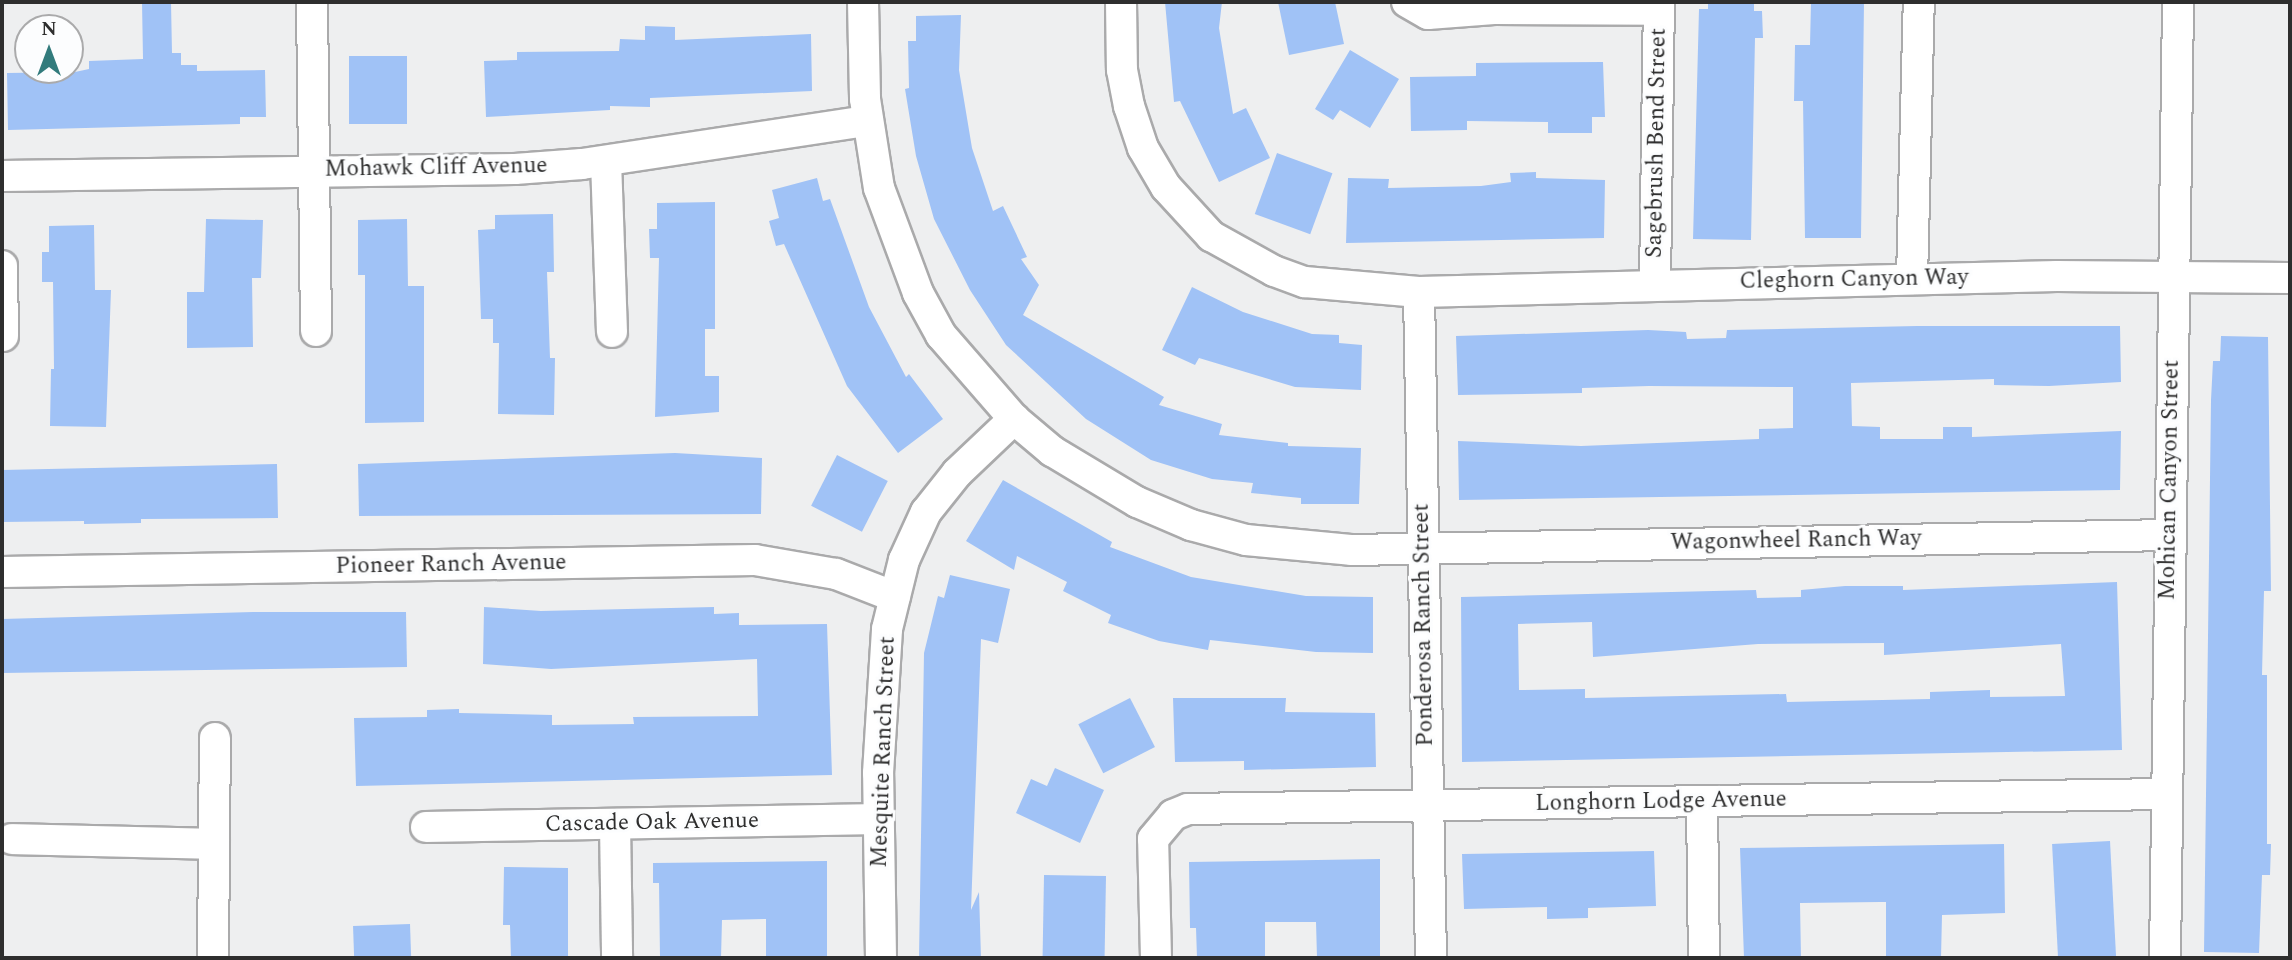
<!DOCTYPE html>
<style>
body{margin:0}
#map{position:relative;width:2292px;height:960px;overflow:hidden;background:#eeeff0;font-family:Spectral,serif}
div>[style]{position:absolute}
.building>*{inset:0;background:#a0c2f6;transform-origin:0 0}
.roads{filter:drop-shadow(2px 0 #aaaaab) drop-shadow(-2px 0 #aaaaab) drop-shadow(0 2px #aaaaab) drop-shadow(0 -2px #aaaaab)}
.minor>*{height:30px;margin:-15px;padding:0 15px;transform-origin:15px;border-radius:15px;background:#fff}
span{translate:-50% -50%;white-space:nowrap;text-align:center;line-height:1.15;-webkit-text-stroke:6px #fcfdfe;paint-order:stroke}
.street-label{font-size:23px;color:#2e2e2e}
.frame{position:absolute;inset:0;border:4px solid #2e2e2e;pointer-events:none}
.north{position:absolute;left:14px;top:14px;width:70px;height:70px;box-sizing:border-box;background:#fcfdfe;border:2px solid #aaaaab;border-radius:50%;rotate:0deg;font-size:19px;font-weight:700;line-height:28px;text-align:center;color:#2e2e2e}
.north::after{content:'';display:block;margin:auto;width:24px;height:32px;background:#327b7c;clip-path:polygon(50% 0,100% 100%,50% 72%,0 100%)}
</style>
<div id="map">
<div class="building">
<i style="clip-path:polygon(142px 2px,171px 2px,172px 53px,181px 53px,181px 65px,197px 65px,197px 71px,265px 70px,266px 117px,240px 117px,240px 124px,8px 130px,7px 73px,75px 72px,89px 69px,89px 61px,143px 59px)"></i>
<i style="clip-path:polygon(1165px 2px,1222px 2px,1219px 28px,1233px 114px,1246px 108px,1270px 158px,1219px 182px,1180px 101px,1174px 102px)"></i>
<i style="clip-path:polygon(1278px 2px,1335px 2px,1344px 44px,1289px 55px)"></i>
<i style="clip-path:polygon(1708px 2px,1754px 2px,1754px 11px,1762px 11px,1763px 38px,1755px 38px,1751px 240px,1693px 239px,1699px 9px,1708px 9px)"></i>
<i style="clip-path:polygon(1811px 2px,1864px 2px,1861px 238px,1805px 238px,1803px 101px,1794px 101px,1795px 45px,1810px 45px)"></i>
<i style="clip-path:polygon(961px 15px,959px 70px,972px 148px,993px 211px,1003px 206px,1027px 257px,1021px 259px,1039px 285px,1023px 315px,1164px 397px,1159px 405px,1222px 424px,1219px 435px,1288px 443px,1288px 446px,1361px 448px,1359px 504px,1301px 504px,1301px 498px,1251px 493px,1253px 483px,1212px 479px,1151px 460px,1086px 419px,1006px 345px,970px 290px,934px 219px,916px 156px,905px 89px,909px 88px,908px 41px,916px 41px,916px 16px)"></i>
<i style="clip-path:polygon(645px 26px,675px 27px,675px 40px,811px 34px,812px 91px,650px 98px,650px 107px,610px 106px,610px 110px,486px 117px,484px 61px,517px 60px,517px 52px,619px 51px,620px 39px,645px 40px)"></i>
<i style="clip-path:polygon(1350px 50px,1399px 79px,1370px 128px,1340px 110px,1333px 120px,1315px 109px)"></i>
<i style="left:349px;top:56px;width:58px;height:68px"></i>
<i style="clip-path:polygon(1603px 62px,1605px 117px,1592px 117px,1592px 133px,1548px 133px,1548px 122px,1467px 121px,1467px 130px,1411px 131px,1410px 77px,1476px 76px,1476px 63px)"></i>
<i style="left:1277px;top:153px;width:59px;height:65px;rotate:20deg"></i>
<i style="clip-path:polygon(1536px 172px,1536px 178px,1605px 180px,1604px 238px,1346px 243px,1348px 178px,1389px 179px,1388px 188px,1481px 186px,1511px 182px,1510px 173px)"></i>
<i style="clip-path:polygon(817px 178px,823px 201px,830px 199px,869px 307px,906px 377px,909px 374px,943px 419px,898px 453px,847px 386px,784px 244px,776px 246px,769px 221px,779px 218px,772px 190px)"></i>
<i style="clip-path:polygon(715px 202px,715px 329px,705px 329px,705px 376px,719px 376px,719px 412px,655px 417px,659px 258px,650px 258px,649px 229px,657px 229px,657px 203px)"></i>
<i style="clip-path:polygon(553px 214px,554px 272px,547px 272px,550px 358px,555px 358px,554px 415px,498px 414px,499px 343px,493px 343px,493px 319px,481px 319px,478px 230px,495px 229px,495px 215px)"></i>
<i style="clip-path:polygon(206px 219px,263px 220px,261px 278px,252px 278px,253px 347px,187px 348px,187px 292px,204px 292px)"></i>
<i style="clip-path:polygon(407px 219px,408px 286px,424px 286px,424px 422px,365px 423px,365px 275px,358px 275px,358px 220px)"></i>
<i style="clip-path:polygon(94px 225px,95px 290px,111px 290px,106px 427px,50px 426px,51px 369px,54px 369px,53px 282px,42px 282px,42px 252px,49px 252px,49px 226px)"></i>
<i style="clip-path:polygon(1192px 287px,1243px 312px,1312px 334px,1339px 335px,1339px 343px,1362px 345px,1361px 390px,1295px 387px,1199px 358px,1195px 365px,1162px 350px)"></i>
<i style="clip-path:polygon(1917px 326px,2120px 326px,2121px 382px,2049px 386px,1994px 385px,1994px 379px,1851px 383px,1852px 426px,1880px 427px,1880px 439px,1943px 439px,1943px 427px,1972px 427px,1972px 437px,2121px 431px,2120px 490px,1459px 500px,1458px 441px,1581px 446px,1759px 439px,1759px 429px,1793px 428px,1793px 387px,1649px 386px,1582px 388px,1582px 393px,1458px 395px,1456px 336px,1648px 330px,1686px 332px,1687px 339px,1726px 338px,1727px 330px)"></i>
<i style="clip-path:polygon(2221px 336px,2268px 337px,2271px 591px,2264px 591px,2262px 675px,2267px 675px,2267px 844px,2271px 844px,2270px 875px,2262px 875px,2259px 953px,2204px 952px,2211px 400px,2213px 361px,2220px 361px)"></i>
<i style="clip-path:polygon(675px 453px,762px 458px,761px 514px,359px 516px,358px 464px)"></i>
<i style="left:837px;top:455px;width:57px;height:57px;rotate:27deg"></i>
<i style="clip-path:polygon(277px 464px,278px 518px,141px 519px,141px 523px,84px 524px,84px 521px,2px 522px,2px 470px)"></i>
<i style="clip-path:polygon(1003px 480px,1112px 542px,1110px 547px,1191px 577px,1306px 596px,1373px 597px,1373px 653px,1316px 652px,1210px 640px,1208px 650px,1159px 641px,1108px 623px,1111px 615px,1063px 591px,1067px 582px,1017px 556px,1014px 570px,966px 541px)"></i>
<i style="clip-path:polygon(950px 575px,1010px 589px,998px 643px,981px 639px,971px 910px,979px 892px,981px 958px,919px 958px,924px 653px,938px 596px,944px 598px)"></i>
<i style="clip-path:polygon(evenodd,2117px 582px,2122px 750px,1462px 762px,1461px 597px,1756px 590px,1757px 598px,1801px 597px,1801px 590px,1845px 586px,1903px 586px,1903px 590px,2117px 582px,1592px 622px,1593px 657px,1758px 644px,1884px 643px,1884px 655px,2061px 644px,2065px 696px,1990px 697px,1990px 690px,1930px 692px,1930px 699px,1787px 702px,1786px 694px,1585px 698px,1585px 689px,1519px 690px,1518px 624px,1592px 622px)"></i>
<i style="clip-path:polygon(484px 607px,541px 611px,714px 607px,714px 614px,739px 613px,739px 625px,827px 624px,832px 775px,356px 786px,354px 718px,427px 717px,427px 710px,459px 709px,459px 713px,552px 715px,552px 725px,634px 724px,633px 717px,758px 716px,757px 659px,551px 669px,483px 664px)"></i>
<i style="clip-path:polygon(253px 612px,406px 612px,407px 667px,2px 673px,2px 619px)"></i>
<i style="left:1130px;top:698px;width:55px;height:58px;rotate:63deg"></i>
<i style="clip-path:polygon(1173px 698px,1286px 698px,1285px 712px,1375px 713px,1376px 767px,1244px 770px,1244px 761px,1175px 762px)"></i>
<i style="clip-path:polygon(1055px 768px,1104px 790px,1080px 843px,1016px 813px,1031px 779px,1047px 786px)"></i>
<i style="left:2110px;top:841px;width:117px;height:58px;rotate:87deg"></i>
<i style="clip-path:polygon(2004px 844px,2005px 913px,1942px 915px,1941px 958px,1886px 958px,1886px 902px,1880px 902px,1800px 903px,1801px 958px,1744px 958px,1740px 848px)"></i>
<i style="clip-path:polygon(1654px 851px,1656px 906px,1588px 908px,1588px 918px,1547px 919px,1547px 907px,1464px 909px,1462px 854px)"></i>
<i style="clip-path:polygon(1380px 859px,1380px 958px,1317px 958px,1316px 922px,1265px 922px,1265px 958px,1197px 958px,1196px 928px,1190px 928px,1189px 862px)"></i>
<i style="clip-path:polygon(827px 861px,827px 958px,766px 958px,766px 919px,722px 920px,721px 958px,660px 958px,659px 883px,653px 883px,653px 863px)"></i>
<i style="clip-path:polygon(504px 867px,568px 868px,568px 958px,511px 958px,510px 925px,503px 925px)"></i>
<i style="left:1106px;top:876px;width:82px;height:62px;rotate:91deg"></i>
<i style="left:410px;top:924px;width:34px;height:57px;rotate:88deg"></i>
</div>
<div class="roads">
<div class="minor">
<i style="left:312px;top:2px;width:329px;rotate:89.3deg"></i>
<i style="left:863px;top:2px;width:97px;rotate:88.8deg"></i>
<i style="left:865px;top:99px;width:90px;rotate:81.1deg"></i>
<i style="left:879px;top:188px;width:112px;rotate:69.6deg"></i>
<i style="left:918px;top:293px;width:48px;rotate:61.3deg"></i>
<i style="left:941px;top:335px;width:111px;rotate:49deg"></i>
<i style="left:1014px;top:419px;width:50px;rotate:40.1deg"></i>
<i style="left:1052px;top:451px;width:99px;rotate:31deg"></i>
<i style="left:1137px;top:502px;width:59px;rotate:23.1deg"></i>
<i style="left:1191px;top:525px;width:57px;rotate:15.3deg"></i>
<i style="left:1246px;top:540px;width:105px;rotate:5.4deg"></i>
<i style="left:1351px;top:550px;width:819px;rotate:-1.05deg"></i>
<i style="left:1121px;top:2px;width:68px;rotate:89.2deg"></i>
<i style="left:1122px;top:70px;width:37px;rotate:79deg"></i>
<i style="left:1129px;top:106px;width:44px;rotate:71.6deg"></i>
<i style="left:1143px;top:148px;width:45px;rotate:59.5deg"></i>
<i style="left:1166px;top:187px;width:67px;rotate:47.4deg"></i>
<i style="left:1211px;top:236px;width:72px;rotate:29.1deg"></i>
<i style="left:1274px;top:271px;width:33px;rotate:20deg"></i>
<i style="left:1305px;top:282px;width:114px;rotate:5deg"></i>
<i style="left:1419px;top:292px;width:638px;rotate:-1.44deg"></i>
<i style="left:2057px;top:276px;width:233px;rotate:0.5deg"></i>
<i style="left:1407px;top:2px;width:24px;rotate:30deg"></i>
<i style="left:1428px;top:14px;width:66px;rotate:-4.3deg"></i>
<i style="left:1494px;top:9px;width:165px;rotate:0.3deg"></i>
<i style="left:606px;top:161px;width:171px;rotate:88deg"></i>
<i style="left:2px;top:176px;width:513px;rotate:-0.78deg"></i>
<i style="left:515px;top:169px;width:67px;rotate:-4.3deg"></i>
<i style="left:582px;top:164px;width:289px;rotate:-8.6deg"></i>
<i style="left:2px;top:266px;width:70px;rotate:89.2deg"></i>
<i style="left:1912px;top:279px;width:277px;rotate:-88.6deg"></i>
<i style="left:1655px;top:284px;width:282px;rotate:-89.2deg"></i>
<i style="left:1419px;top:292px;width:666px;rotate:88.97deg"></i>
<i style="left:2px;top:572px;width:753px;rotate:-0.91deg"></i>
<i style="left:755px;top:560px;width:82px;rotate:9.8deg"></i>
<i style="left:836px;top:574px;width:63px;rotate:21.3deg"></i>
<i style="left:1702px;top:801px;width:157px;rotate:89.3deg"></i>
<i style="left:615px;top:824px;width:134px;rotate:89.1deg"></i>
<i style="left:426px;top:827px;width:453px;rotate:-1deg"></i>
<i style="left:12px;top:839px;width:202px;rotate:1.4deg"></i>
<i style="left:213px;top:958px;width:220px;rotate:-89.5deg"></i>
<i style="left:881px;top:958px;width:185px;rotate:-90.9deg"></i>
<i style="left:878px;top:773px;width:144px;rotate:-86.4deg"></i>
<i style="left:887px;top:629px;width:71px;rotate:-76.2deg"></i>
<i style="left:904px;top:560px;width:53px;rotate:-65.4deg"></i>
<i style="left:926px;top:512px;width:50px;rotate:-51.5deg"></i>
<i style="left:957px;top:473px;width:79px;rotate:-43.5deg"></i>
<i style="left:1156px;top:958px;width:119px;rotate:-91.4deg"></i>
<i style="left:1153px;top:839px;width:31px;rotate:-50deg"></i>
<i style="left:1173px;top:815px;width:16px;rotate:-22deg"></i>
<i style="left:1188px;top:809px;width:979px;rotate:-0.88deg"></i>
<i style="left:2165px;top:958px;width:956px;rotate:-89.22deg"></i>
</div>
</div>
<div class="street-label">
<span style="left:1657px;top:143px;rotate:-89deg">Sagebrush Bend Street</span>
<span style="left:436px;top:168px;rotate:-1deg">Mohawk Cliff Avenue</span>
<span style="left:1854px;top:280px;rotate:-1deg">Cleghorn Canyon Way</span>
<span style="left:2170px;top:480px;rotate:-89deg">Mohican Canyon Street</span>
<span style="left:1796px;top:541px;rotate:-1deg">Wagonwheel Ranch Way</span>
<span style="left:451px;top:565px;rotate:-1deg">Pioneer Ranch Avenue</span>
<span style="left:1424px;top:625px;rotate:-91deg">Ponderosa Ranch Street</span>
<span style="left:884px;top:752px;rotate:-88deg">Mesquite Ranch Street</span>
<span style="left:1661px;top:802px;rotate:-1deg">Longhorn Lodge Avenue</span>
<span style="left:652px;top:823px;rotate:-1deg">Cascade Oak Avenue</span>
</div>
<div class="frame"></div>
<div class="north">N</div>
</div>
